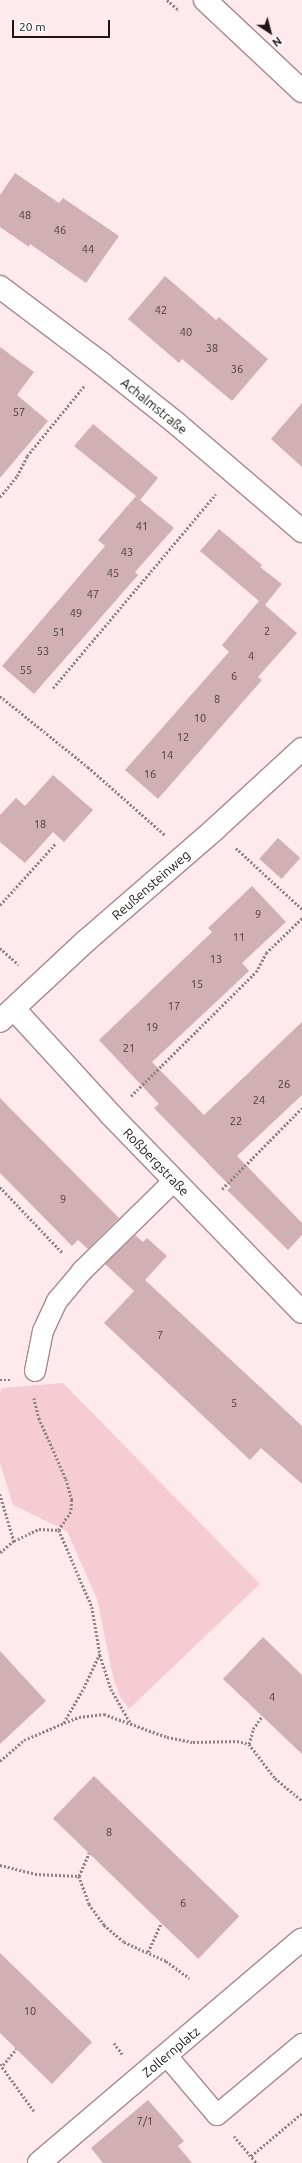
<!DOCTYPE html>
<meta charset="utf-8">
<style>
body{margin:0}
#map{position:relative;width:302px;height:2163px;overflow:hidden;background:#feeaed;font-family:Ubuntu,sans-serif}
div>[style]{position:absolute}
.green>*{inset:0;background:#f5ccd3}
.building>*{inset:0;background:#d0afb5;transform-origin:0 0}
.path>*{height:2.5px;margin-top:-1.25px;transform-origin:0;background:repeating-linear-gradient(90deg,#908183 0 2px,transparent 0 4px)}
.roads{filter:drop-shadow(1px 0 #a8898e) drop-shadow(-1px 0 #a8898e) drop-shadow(0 1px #a8898e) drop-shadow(0 -1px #a8898e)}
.service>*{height:20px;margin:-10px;padding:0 10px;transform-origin:10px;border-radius:10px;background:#fff}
.minor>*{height:22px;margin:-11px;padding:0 11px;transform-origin:11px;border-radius:11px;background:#fff}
.secondary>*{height:22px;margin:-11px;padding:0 11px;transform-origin:11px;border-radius:11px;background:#fff}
span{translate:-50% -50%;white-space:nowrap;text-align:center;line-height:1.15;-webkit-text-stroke:3px #fff;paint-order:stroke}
.number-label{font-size:11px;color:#4a3a3d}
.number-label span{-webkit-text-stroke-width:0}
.street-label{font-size:13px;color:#1e1315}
.north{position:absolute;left:250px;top:12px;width:40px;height:40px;-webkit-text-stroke:3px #fff;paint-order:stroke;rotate:144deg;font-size:11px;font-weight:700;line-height:16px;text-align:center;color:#1e1315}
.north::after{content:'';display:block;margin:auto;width:14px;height:18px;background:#1e1315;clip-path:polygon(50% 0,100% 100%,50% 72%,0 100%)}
.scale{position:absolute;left:12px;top:20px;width:98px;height:18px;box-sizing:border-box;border:2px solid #1e1315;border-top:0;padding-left:5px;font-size:12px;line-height:14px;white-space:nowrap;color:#1e1315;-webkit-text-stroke:3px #fff;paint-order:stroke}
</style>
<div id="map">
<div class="green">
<i style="clip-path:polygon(63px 1383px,260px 1584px,129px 1709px,120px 1697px,113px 1677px,97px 1599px,67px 1531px,13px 1505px,0 1463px,0 1393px,2px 1388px)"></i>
</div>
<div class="building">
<i style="clip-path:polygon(15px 173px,59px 203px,63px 198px,119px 236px,86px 283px,30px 244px,29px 247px,0 227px,0 195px)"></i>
<i style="clip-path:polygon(165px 276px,216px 320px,219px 317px,268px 359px,232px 401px,182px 359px,179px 363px,128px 319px)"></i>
<i style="clip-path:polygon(0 347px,34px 372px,17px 395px,48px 421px,0 478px)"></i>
<i style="clip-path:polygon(302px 403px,302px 467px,271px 439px)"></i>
<i style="clip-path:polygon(93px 424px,158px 478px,140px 500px,174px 528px,135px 572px,138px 575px,34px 694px,2px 666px,105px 546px,98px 540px,136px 496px,74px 446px)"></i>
<i style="clip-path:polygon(219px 529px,262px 565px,260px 567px,282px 584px,265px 605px,297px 633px,258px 677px,262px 680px,158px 799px,125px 770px,229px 652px,222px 645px,259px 601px,200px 551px)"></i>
<i style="clip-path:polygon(53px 775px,93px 810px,64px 842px,53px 832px,25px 863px,0 842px,0 815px,16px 798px,25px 806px)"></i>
<i style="left:278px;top:838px;width:30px;height:28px;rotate:42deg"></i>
<i style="clip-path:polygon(252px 886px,286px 922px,242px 963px,249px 971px,152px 1062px,204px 1115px,302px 1022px,302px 1095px,237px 1156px,302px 1223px,302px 1235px,288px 1250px,227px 1190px,231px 1187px,154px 1108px,159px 1104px,99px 1040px,212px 932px,208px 928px)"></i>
<i style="clip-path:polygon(0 1098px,119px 1218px,88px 1249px,78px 1240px,72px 1246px,0 1173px)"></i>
<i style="clip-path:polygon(135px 1235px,143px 1242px,147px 1238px,167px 1256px,145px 1280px,302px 1426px,302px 1484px,261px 1448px,250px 1460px,104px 1323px,134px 1291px,105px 1264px)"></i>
<i style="clip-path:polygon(263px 1637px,302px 1675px,302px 1754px,223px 1679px)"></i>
<i style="clip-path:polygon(0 1651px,46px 1701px,0 1744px)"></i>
<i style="left:94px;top:1776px;width:202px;height:59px;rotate:44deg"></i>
<i style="clip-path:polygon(0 1953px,92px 2042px,52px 2084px,0 2033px)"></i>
<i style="clip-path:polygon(148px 2100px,184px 2141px,178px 2146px,192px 2163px,103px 2163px,91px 2148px)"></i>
</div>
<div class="path">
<i style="left:167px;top:0;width:16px;rotate:40deg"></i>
<i style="left:0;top:497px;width:27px;rotate:-51deg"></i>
<i style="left:17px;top:476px;width:22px;rotate:-63deg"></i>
<i style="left:27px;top:456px;width:90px;rotate:-50.8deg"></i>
<i style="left:53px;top:688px;width:253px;rotate:-50deg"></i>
<i style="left:0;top:696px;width:113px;rotate:38.9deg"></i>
<i style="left:88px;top:767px;width:103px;rotate:41.4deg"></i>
<i style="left:236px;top:848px;width:90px;rotate:42.7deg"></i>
<i style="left:0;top:905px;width:82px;rotate:-48deg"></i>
<i style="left:0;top:948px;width:25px;rotate:42deg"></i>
<i style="left:131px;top:1096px;width:176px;rotate:-44.8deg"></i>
<i style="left:256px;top:972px;width:21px;rotate:-62deg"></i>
<i style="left:266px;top:953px;width:50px;rotate:-44.2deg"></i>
<i style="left:0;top:1187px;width:90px;rotate:46.4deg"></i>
<i style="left:222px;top:1189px;width:114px;rotate:-45.4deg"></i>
<i style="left:0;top:1380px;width:11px"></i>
<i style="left:34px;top:1398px;width:21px;rotate:76deg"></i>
<i style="left:39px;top:1418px;width:67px;rotate:66.1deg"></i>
<i style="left:66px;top:1479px;width:22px;rotate:74deg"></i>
<i style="left:72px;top:1500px;width:12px;rotate:95deg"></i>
<i style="left:71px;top:1512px;width:22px;rotate:124deg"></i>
<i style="left:0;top:1494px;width:49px;rotate:73.4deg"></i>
<i style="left:14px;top:1541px;width:18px;rotate:139deg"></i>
<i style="left:14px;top:1541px;width:28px;rotate:-26deg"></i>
<i style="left:39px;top:1529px;width:20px;rotate:3deg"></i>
<i style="left:59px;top:1530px;width:84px;rotate:66.8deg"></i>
<i style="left:92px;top:1607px;width:48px;rotate:80.3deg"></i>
<i style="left:100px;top:1654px;width:40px;rotate:115deg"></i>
<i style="left:83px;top:1690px;width:38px;rotate:120deg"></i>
<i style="left:64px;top:1723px;width:16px;rotate:-22deg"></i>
<i style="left:79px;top:1717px;width:25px;rotate:-7deg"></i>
<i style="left:104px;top:1714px;width:67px;rotate:20.1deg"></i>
<i style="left:167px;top:1737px;width:26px;rotate:11deg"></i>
<i style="left:193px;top:1742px;width:44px;rotate:-1.3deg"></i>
<i style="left:237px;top:1741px;width:12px;rotate:14deg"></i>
<i style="left:249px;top:1744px;width:43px;rotate:52.6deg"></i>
<i style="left:275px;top:1778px;width:35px;rotate:40deg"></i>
<i style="left:100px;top:1655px;width:36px;rotate:72deg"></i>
<i style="left:111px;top:1689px;width:39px;rotate:60deg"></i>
<i style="left:249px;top:1744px;width:16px;rotate:-75deg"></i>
<i style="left:253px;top:1729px;width:16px;rotate:-55deg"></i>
<i style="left:0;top:1761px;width:32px;rotate:-41deg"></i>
<i style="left:24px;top:1740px;width:43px;rotate:-23deg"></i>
<i style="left:0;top:1865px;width:36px;rotate:14deg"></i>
<i style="left:35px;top:1874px;width:44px;rotate:2.6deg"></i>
<i style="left:79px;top:1876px;width:30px;rotate:70deg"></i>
<i style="left:89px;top:1904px;width:26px;rotate:54deg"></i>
<i style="left:104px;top:1925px;width:26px;rotate:40deg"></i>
<i style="left:124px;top:1942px;width:46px;rotate:24.3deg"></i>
<i style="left:166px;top:1961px;width:29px;rotate:36deg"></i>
<i style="left:79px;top:1876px;width:25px;rotate:-67deg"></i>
<i style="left:148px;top:1952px;width:32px;rotate:-66deg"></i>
<i style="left:114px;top:2043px;width:15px;rotate:53deg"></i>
<i style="left:0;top:2064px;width:58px;rotate:54.1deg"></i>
<i style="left:3px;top:2065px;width:21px;rotate:-51deg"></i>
<i style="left:234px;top:2136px;width:35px;rotate:50deg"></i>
<i style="left:251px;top:2156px;width:67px;rotate:-40.1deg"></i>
</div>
<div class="roads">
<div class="service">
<i style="left:35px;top:1371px;width:41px;rotate:-78.7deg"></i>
<i style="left:43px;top:1331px;width:33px;rotate:-65deg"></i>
<i style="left:57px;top:1301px;width:39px;rotate:-50deg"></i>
<i style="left:82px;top:1271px;width:129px;rotate:-44.4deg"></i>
<i style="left:167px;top:2056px;width:77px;rotate:49.7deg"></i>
<i style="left:217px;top:2115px;width:111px;rotate:-39.9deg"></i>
</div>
<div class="minor">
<i style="left:0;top:287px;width:128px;rotate:37deg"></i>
<i style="left:102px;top:364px;width:95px;rotate:38.6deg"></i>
<i style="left:176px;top:423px;width:166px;rotate:40.6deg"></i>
<i style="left:14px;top:1009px;width:144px;rotate:47.5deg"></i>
<i style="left:111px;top:1115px;width:274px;rotate:45.9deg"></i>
<i style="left:0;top:1021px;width:119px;rotate:-43deg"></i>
<i style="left:87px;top:940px;width:169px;rotate:-40.9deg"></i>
<i style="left:215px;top:829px;width:118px;rotate:-42.6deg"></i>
<i style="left:39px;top:2163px;width:345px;rotate:-40.4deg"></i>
</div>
<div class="secondary">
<i style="left:205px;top:0;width:133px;rotate:43.2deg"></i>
</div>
</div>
<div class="number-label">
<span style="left:25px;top:215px">48</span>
<span style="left:60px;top:230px">46</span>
<span style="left:88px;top:249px">44</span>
<span style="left:161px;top:310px">42</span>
<span style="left:186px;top:332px">40</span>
<span style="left:212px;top:348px">38</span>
<span style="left:237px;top:369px">36</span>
<span style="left:19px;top:412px">57</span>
<span style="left:142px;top:526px">41</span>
<span style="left:127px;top:552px">43</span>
<span style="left:113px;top:573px">45</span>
<span style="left:93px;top:594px">47</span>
<span style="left:76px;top:613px">49</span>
<span style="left:267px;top:631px">2</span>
<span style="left:59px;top:632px">51</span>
<span style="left:43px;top:651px">53</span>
<span style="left:251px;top:656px">4</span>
<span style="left:26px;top:670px">55</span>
<span style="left:234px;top:676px">6</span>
<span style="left:217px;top:699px">8</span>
<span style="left:200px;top:718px">10</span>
<span style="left:183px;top:737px">12</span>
<span style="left:167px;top:755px">14</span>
<span style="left:150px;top:774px">16</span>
<span style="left:40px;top:824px">18</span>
<span style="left:258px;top:914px">9</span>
<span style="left:239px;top:937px">11</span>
<span style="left:216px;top:959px">13</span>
<span style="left:197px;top:984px">15</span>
<span style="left:174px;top:1006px">17</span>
<span style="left:152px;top:1027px">19</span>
<span style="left:129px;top:1048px">21</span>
<span style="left:284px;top:1084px">26</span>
<span style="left:259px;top:1100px">24</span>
<span style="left:236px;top:1121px">22</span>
<span style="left:63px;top:1199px">9</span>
<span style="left:160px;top:1335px">7</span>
<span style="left:234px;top:1403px">5</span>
<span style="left:272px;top:1697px">4</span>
<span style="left:109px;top:1832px">8</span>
<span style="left:183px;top:1903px">6</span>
<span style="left:30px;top:2011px">10</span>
<span style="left:145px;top:2121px">7/1</span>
</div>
<div class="street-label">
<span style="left:154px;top:406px;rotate:39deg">Achalmstraße</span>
<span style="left:151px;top:885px;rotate:-41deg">Reußensteinweg</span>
<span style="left:156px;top:1162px;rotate:46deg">Roßbergstraße</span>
<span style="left:171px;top:2052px;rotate:-40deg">Zollernplatz</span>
</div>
<div class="north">N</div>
<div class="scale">20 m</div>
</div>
